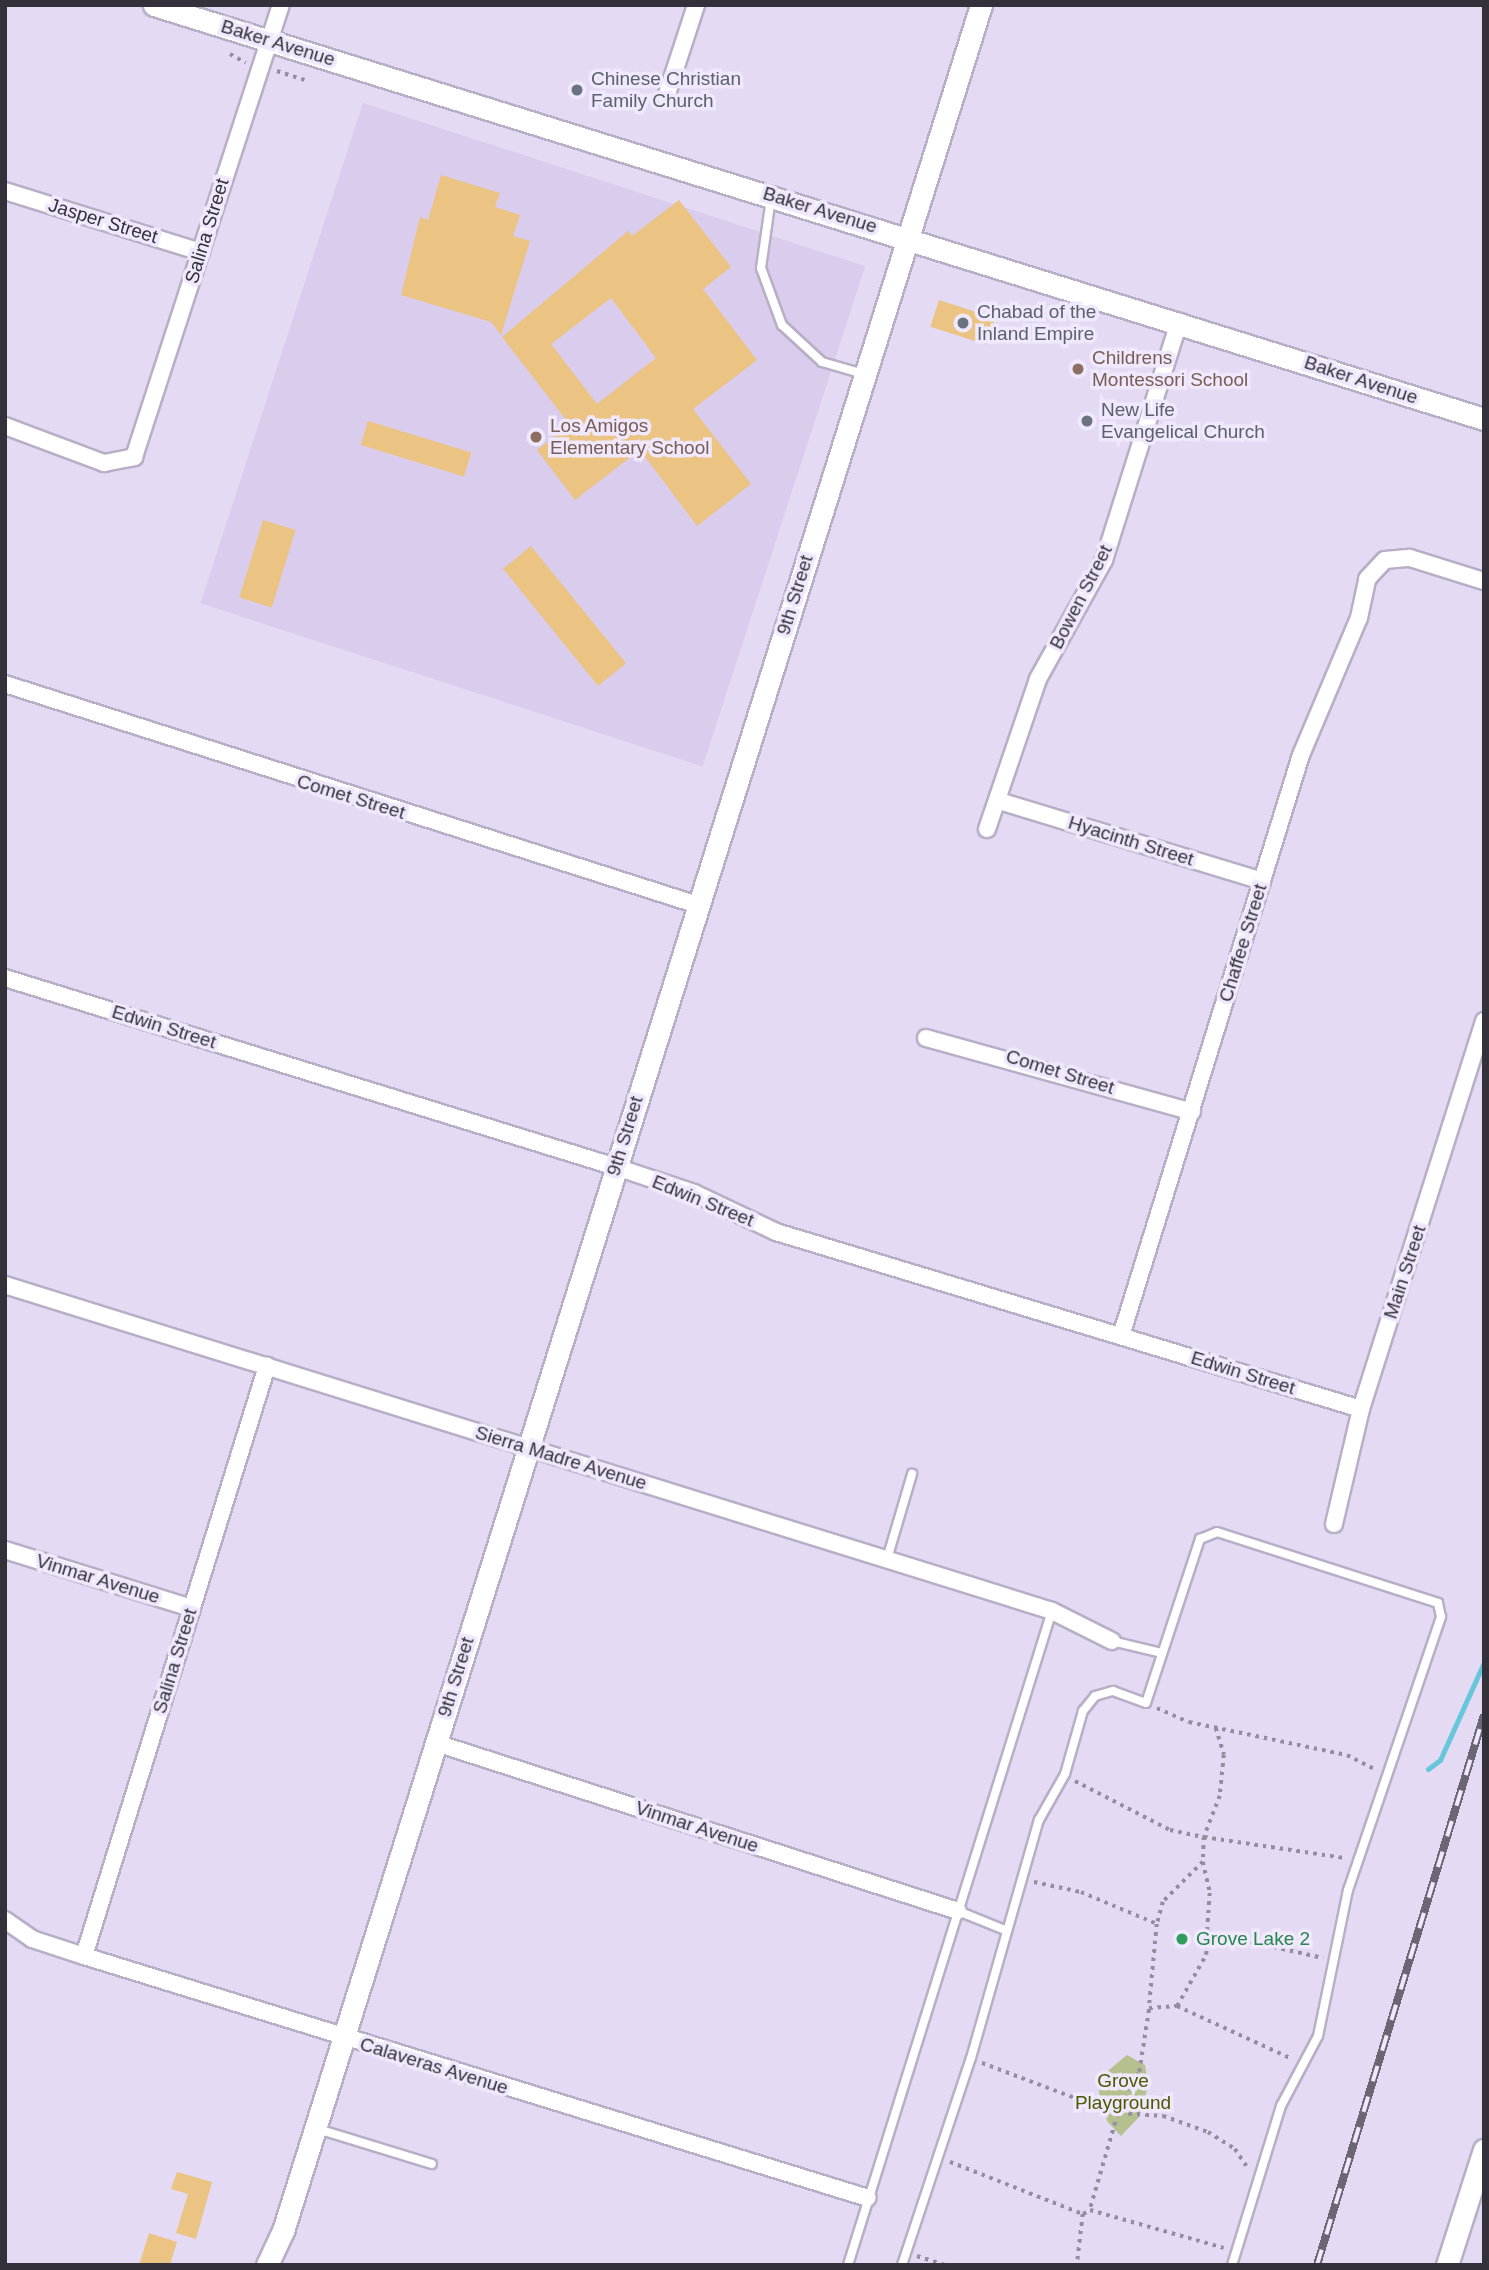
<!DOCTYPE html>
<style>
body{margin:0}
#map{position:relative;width:1489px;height:2270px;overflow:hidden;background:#e4daf3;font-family:Helvetica,sans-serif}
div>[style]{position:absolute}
.built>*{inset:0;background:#d9ccec;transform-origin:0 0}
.green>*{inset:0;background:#b5c08f}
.stream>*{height:5px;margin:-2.5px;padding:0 2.5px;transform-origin:2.5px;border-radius:2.5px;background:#66c6da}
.building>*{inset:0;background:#ebc382;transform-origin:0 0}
.path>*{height:3.5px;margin-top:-1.75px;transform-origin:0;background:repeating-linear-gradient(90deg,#948d9f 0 3.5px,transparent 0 8.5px)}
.roads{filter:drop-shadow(2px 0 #b8aec6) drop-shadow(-2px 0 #b8aec6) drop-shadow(0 2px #b8aec6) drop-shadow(0 -2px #b8aec6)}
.lane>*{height:8px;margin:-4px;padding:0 4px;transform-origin:4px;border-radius:4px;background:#fff}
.street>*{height:16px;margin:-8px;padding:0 8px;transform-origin:8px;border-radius:8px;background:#fff}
.secondary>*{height:21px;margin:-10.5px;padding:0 10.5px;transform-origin:10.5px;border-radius:10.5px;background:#fff}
.rail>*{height:8px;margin-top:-4px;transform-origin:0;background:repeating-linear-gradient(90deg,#f0e8fc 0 16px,#6b6574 0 32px);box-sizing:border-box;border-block:2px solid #6b6574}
.dots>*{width:19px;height:19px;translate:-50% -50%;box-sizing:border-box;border:4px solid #f0e8fc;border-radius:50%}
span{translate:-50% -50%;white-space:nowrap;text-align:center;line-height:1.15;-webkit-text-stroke:7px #f0e8fc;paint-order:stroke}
.street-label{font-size:19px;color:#35313b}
.worship-label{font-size:19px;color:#5b616d}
.left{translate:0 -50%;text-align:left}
.education-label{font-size:19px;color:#785e54}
.leisure-label{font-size:19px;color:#27864d}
.park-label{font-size:19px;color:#4c5804}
.frame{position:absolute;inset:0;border:7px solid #35313b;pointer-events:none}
</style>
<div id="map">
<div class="built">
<i style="left:363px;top:103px;width:528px;height:526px;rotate:18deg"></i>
</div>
<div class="green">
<i style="clip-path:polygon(1127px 2055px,1145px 2065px,1148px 2086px,1139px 2117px,1121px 2136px,1107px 2121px,1099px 2092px,1104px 2074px)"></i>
</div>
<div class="stream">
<i style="left:1428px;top:1769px;width:15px;rotate:-37deg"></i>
<i style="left:1440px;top:1760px;width:107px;rotate:-65.8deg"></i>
</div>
<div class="building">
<i style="clip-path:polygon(441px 175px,500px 193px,495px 207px,520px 215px,513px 236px,530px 241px,501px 335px,491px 322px,401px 295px,420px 217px,428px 220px)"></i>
<i style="clip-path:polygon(evenodd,679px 200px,731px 267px,703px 289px,757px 360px,693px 409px,751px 484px,697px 526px,640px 450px,575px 500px,537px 450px,570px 425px,502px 337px,628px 231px,632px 236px,679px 200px,611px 298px,656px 358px,597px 404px,551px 344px,611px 298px)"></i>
<i style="left:939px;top:300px;width:59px;height:28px;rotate:18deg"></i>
<i style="left:368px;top:421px;width:108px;height:25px;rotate:17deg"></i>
<i style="left:263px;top:520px;width:34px;height:81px;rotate:17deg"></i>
<i style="left:531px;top:546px;width:151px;height:36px;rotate:51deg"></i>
<i style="clip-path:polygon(177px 2172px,212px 2182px,196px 2239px,176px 2233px,188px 2194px,171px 2189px)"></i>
<i style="clip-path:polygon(149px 2233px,177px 2242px,170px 2265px,139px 2265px)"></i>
</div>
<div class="path">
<i style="left:230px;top:54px;width:18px;rotate:29deg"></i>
<i style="left:277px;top:71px;width:29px;rotate:18deg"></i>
<i style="left:1157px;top:1708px;width:35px;rotate:24deg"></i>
<i style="left:1189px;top:1722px;width:161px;rotate:11.8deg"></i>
<i style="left:1347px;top:1755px;width:34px;rotate:27deg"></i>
<i style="left:1216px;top:1728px;width:28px;rotate:73deg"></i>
<i style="left:1224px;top:1755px;width:41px;rotate:95.6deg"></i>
<i style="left:1220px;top:1796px;width:44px;rotate:111.3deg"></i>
<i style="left:1204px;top:1837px;width:143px;rotate:8.5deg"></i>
<i style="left:1075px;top:1781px;width:107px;rotate:27.3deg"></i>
<i style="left:1170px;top:1830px;width:35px;rotate:12deg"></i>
<i style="left:1204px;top:1837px;width:25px;rotate:92deg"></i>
<i style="left:1203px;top:1862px;width:57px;rotate:135deg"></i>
<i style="left:1163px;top:1902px;width:23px;rotate:105deg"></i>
<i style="left:1203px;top:1862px;width:32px;rotate:77deg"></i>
<i style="left:1210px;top:1893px;width:39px;rotate:94deg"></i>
<i style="left:1034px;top:1882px;width:48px;rotate:12deg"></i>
<i style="left:1081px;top:1892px;width:82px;rotate:22.8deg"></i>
<i style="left:1157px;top:1924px;width:84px;rotate:95.4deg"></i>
<i style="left:1177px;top:2006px;width:59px;rotate:-60.4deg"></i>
<i style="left:1206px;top:1955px;width:23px;rotate:-88deg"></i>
<i style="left:1207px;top:1932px;width:119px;rotate:12.6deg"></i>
<i style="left:982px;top:2063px;width:145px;rotate:20.6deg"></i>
<i style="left:1118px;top:2114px;width:100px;rotate:106.3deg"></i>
<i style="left:1120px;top:2113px;width:43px;rotate:4deg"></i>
<i style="left:1163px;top:2116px;width:48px;rotate:19.6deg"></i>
<i style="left:1208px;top:2132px;width:32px;rotate:32deg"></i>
<i style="left:1235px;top:2149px;width:23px;rotate:56deg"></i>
<i style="left:1118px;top:2114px;width:47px;rotate:-63.4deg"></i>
<i style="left:1139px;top:2072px;width:65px;rotate:-81.1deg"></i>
<i style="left:1149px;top:2008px;width:28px;rotate:-4deg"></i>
<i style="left:1177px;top:2006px;width:127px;rotate:24.7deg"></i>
<i style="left:950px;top:2162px;width:143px;rotate:21.4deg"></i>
<i style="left:1083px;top:2214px;width:51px;rotate:96.7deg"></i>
<i style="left:1083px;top:2214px;width:8px;rotate:-30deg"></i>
<i style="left:1090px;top:2210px;width:139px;rotate:15.8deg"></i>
<i style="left:917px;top:2256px;width:29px;rotate:18deg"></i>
</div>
<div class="roads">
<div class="lane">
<i style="left:771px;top:198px;width:71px;rotate:98.1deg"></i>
<i style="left:761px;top:268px;width:61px;rotate:69.8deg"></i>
<i style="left:782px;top:325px;width:54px;rotate:42.8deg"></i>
<i style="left:822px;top:362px;width:44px;rotate:15.9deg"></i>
<i style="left:887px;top:1559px;width:89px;rotate:-73.6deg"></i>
<i style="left:1112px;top:1641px;width:51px;rotate:13.5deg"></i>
<i style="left:958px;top:1911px;width:51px;rotate:22deg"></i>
<i style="left:318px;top:2129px;width:119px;rotate:17.1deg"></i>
<i style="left:848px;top:2265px;width:685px;rotate:-72.68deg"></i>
<i style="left:902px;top:2265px;width:218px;rotate:-71.6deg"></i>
<i style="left:971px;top:2058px;width:248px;rotate:-74.1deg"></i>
<i style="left:1039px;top:1820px;width:53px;rotate:-60.5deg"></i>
<i style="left:1065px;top:1774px;width:66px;rotate:-74.1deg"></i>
<i style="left:1083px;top:1711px;width:19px;rotate:-51deg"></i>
<i style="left:1095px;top:1696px;width:19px;rotate:-16deg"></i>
<i style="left:1113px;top:1691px;width:35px;rotate:20deg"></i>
<i style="left:1146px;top:1703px;width:173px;rotate:-71.8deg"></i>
<i style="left:1200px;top:1539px;width:18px;rotate:-22deg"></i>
<i style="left:1217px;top:1532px;width:232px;rotate:17.8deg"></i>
<i style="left:1438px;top:1603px;width:14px;rotate:78deg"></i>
<i style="left:1441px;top:1617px;width:288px;rotate:108.8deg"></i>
<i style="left:1348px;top:1890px;width:149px;rotate:101.6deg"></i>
<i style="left:1318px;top:2036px;width:79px;rotate:117.9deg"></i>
<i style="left:1281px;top:2106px;width:166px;rotate:107.1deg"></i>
</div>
<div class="street">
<i style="left:666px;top:97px;width:97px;rotate:-71.9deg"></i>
<i style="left:5px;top:191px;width:205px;rotate:17.3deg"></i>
<i style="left:5px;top:426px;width:106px;rotate:20.5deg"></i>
<i style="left:104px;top:463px;width:31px;rotate:-11deg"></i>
<i style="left:134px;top:457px;width:475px;rotate:-72deg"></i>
<i style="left:5px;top:684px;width:727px;rotate:17.69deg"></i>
<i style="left:999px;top:801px;width:275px;rotate:16.9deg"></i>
<i style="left:987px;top:829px;width:158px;rotate:-71.2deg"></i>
<i style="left:1038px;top:679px;width:136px;rotate:-61deg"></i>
<i style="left:1104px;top:560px;width:250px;rotate:-72.5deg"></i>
<i style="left:5px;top:978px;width:640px;rotate:17.19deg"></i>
<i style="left:616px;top:1167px;width:82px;rotate:18.4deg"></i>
<i style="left:694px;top:1193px;width:91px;rotate:25.4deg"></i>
<i style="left:776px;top:1232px;width:611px;rotate:16.83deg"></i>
<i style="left:926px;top:1038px;width:276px;rotate:15.5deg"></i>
<i style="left:5px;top:1285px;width:1097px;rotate:17.29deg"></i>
<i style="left:1052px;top:1611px;width:67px;rotate:26.6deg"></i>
<i style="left:1121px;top:1336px;width:608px;rotate:-72.79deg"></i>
<i style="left:1301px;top:755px;width:149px;rotate:-67.1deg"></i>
<i style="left:1359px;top:618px;width:40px;rotate:-78deg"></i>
<i style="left:1367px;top:579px;width:26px;rotate:-47deg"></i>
<i style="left:1385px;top:560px;width:25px;rotate:-5deg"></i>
<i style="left:1410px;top:558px;width:77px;rotate:17.3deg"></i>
<i style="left:1334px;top:1524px;width:118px;rotate:-76.8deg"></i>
<i style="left:1361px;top:1409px;width:407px;rotate:-72.4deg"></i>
<i style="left:5px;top:1550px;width:195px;rotate:17.3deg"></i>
<i style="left:436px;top:1743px;width:548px;rotate:17.84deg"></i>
<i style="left:5px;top:1920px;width:33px;rotate:35deg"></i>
<i style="left:32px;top:1939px;width:55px;rotate:18.1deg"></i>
<i style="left:84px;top:1956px;width:820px;rotate:17.15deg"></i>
<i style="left:84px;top:1956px;width:618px;rotate:-72.77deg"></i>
</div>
<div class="secondary">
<i style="left:154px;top:5px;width:1393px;rotate:17.29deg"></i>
<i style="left:267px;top:2265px;width:38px;rotate:-65deg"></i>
<i style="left:283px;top:2231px;width:2333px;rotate:-72.59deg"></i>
<i style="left:1447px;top:2265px;width:121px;rotate:-72.2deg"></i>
</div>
</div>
<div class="rail">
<i style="left:1317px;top:2265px;width:575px;rotate:-73.11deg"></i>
</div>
<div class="dots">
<i style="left:577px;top:90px;background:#6b7280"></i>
<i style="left:963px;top:323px;background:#6b7280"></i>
<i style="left:1078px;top:369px;background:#8d6e63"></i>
<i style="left:1087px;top:421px;background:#6b7280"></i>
<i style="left:536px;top:437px;background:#8d6e63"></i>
<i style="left:1182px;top:1939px;background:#2e9e5b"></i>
</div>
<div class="street-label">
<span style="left:278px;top:43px;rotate:17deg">Baker Avenue</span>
<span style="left:820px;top:210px;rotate:17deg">Baker Avenue</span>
<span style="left:103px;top:221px;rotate:17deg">Jasper Street</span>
<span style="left:207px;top:231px;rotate:-73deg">Salina Street</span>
<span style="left:1361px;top:380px;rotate:18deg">Baker Avenue</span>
<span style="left:795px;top:595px;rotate:-73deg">9th Street</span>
<span style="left:1081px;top:597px;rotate:-63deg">Bowen Street</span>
<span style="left:351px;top:797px;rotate:17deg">Comet Street</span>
<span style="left:1131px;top:841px;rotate:17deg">Hyacinth Street</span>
<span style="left:1243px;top:943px;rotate:-73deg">Chaffee Street</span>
<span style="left:164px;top:1027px;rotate:17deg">Edwin Street</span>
<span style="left:1060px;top:1072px;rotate:17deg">Comet Street</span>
<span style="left:625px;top:1136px;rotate:-73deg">9th Street</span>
<span style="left:703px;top:1201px;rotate:22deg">Edwin Street</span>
<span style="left:1405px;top:1272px;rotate:-72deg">Main Street</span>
<span style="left:1243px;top:1373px;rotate:17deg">Edwin Street</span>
<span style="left:561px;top:1458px;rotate:17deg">Sierra Madre Avenue</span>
<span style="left:98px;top:1579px;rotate:17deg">Vinmar Avenue</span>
<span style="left:175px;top:1661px;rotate:-73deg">Salina Street</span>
<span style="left:456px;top:1677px;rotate:-73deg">9th Street</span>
<span style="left:697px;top:1827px;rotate:18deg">Vinmar Avenue</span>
<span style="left:434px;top:2066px;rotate:17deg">Calaveras Avenue</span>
</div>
<div class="worship-label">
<span class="left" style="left:591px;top:90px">Chinese Christian<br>Family Church</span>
<span class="left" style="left:977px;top:323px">Chabad of the<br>Inland Empire</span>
<span class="left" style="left:1101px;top:421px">New Life<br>Evangelical Church</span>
</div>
<div class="education-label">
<span class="left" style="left:1092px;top:369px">Childrens<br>Montessori School</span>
<span class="left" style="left:550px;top:437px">Los Amigos<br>Elementary School</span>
</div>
<div class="leisure-label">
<span class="left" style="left:1196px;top:1939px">Grove Lake 2</span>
</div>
<div class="park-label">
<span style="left:1123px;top:2092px">Grove<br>Playground</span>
</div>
<div class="frame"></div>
</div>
